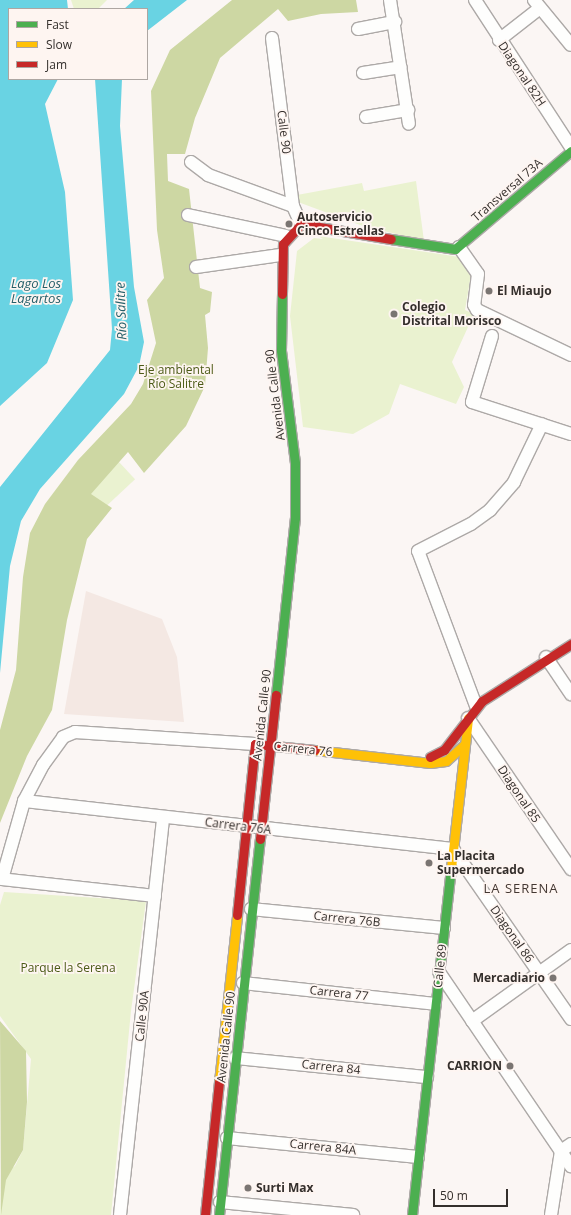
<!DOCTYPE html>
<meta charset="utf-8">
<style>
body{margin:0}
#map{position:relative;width:571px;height:1215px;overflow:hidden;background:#fbf6f4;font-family:"Open Sans",sans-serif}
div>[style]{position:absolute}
.built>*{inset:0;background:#f4e8e3}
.green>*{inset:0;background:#eaf2d0;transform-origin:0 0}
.forest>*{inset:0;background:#cdd7a3}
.water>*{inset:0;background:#69d3e3}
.roads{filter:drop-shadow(1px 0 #ada9a7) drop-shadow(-1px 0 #ada9a7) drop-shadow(0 1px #ada9a7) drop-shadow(0 -1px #ada9a7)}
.street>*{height:12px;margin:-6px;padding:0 6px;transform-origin:6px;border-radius:6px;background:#fefefd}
.fast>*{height:9px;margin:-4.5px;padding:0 4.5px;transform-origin:4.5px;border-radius:4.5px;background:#4caf50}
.slow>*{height:9px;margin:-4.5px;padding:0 4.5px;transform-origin:4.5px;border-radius:4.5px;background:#ffc107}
.jam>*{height:9px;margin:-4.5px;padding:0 4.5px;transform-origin:4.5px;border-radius:4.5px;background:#c62828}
.dots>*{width:11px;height:11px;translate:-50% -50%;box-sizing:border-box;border:2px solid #fef5f1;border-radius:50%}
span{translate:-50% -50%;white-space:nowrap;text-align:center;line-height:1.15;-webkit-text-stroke:3.5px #fef5f1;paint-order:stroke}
.street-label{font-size:12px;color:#342f2c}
.poi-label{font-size:12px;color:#342f2c;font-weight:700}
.left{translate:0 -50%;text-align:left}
.right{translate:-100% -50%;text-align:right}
.park-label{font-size:12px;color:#4c5b17}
.water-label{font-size:13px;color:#255f69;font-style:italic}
.neighbourhood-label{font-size:13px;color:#433833;letter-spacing:1px}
.legend{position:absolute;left:8px;top:8px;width:140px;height:72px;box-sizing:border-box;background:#fef5f1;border:1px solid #ada6a2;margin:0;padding:5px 7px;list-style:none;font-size:12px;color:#342f2c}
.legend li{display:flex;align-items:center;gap:8px;height:20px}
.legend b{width:20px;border:1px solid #ada6a2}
.scale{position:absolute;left:433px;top:1189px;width:75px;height:18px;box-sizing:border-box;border:2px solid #342f2c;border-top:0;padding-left:5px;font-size:12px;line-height:14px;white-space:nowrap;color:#342f2c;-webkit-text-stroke:3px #fef5f1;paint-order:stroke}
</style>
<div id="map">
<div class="built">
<i style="clip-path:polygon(86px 591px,162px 619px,177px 657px,184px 722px,64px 714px)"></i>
</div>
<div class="green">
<i style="clip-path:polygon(71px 0,107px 0,98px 9px,74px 9px)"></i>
<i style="clip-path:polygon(416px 181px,424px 241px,360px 225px,298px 202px,297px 195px,362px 183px,364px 191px)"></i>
<i style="clip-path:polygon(318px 236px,460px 257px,471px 275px,465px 310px,474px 314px,452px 362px,464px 387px,456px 404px,400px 384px,389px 414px,353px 434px,303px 427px,290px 316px,297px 251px,314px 238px,323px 239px)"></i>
<i style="left:118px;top:461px;width:25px;height:46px;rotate:47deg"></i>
<i style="clip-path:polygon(4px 892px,146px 901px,131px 1011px,111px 1215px,0 1215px,1px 1176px,15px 1166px,23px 1150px,31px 1059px,0 1016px,0 905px)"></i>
</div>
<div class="forest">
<i style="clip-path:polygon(232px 0,356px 0,358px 12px,321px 14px,288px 21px,278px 9px,220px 58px,195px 118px,185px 154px,167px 154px,168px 181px,189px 189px,200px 288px,212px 292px,210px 312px,205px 315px,208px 348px,205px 386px,186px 426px,144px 473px,128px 452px,91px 494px,112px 508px,87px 539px,67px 620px,52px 710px,27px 756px,0 823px,0 730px,16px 670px,23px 577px,30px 533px,45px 504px,78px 460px,131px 404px,143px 384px,156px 343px,147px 300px,164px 278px,157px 230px,151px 91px,170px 50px)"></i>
<i style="clip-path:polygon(0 1021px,26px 1051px,27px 1102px,23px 1150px,6px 1180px,1px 1215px)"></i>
</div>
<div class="water">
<i style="clip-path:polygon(0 0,67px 0,68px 9px,9px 9px,9px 79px,58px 79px,45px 104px,65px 192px,73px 300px,47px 363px,0 406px)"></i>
<i style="clip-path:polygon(134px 0,187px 0,147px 31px,147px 9px,124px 9px)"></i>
<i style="clip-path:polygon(95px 79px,122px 79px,120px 126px,134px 287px,144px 342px,139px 366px,124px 394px,40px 489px,21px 521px,10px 566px,0 673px,0 487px,110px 350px,112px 329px)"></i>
</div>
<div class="roads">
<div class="street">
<i style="left:390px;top:0;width:125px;rotate:81.3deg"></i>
<i style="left:475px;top:0;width:176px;rotate:56.9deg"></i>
<i style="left:534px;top:0;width:58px;rotate:50.6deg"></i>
<i style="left:358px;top:29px;width:38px;rotate:-11deg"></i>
<i style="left:272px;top:38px;width:169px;rotate:82.9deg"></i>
<i style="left:293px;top:206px;width:20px;rotate:66deg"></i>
<i style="left:499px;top:40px;width:52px;rotate:-38deg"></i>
<i style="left:363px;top:73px;width:38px;rotate:-9deg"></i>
<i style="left:366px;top:117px;width:43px;rotate:-9.5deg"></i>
<i style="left:191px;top:162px;width:21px;rotate:37deg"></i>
<i style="left:208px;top:175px;width:90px;rotate:20deg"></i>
<i style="left:188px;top:215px;width:100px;rotate:12.1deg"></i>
<i style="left:459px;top:247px;width:33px;rotate:55deg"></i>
<i style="left:478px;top:274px;width:31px;rotate:97deg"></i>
<i style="left:474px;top:305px;width:6px;rotate:59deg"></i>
<i style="left:477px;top:310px;width:104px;rotate:25.6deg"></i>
<i style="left:196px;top:267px;width:85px;rotate:-8.1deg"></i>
<i style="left:492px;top:336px;width:69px;rotate:106.9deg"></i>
<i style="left:472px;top:402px;width:104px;rotate:17.9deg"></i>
<i style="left:546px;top:657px;width:45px;rotate:56deg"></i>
<i style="left:476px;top:706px;width:165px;rotate:-110.5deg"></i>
<i style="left:418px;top:551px;width:59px;rotate:-27deg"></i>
<i style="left:471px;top:524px;width:24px;rotate:-36deg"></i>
<i style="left:490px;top:510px;width:37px;rotate:-49deg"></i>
<i style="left:514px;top:482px;width:64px;rotate:-64.2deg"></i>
<i style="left:468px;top:718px;width:183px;rotate:55.7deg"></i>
<i style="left:24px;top:801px;width:432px;rotate:6.4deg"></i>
<i style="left:453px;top:849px;width:207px;rotate:55.2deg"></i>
<i style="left:155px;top:896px;width:154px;rotate:-173.7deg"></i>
<i style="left:2px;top:879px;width:81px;rotate:-74.2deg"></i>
<i style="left:24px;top:801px;width:41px;rotate:-62.2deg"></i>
<i style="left:43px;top:765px;width:34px;rotate:-54deg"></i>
<i style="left:63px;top:737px;width:13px;rotate:-23deg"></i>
<i style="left:75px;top:732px;width:180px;rotate:3.8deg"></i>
<i style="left:251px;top:909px;width:194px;rotate:5.6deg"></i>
<i style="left:439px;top:972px;width:235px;rotate:55.8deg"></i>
<i style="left:243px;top:983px;width:193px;rotate:6.2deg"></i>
<i style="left:472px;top:1021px;width:122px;rotate:-35.6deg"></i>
<i style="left:235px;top:1058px;width:193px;rotate:5.7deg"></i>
<i style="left:227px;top:1138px;width:192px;rotate:5.7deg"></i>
<i style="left:220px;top:1202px;width:134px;rotate:5.6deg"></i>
<i style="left:120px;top:1215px;width:400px;rotate:-83.8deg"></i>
<i style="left:551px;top:1215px;width:65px;rotate:-81.1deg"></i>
<i style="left:561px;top:1151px;width:12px;rotate:-35deg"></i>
</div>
<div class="fast">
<i style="left:391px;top:239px;width:65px;rotate:8.9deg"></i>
<i style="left:455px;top:249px;width:152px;rotate:-40.2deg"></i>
<i style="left:276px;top:695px;width:178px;rotate:-83.9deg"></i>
<i style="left:295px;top:518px;width:55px;rotate:-90deg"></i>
<i style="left:295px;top:463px;width:114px;rotate:-97.1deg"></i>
<i style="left:281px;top:350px;width:56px;rotate:-89deg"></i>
<i style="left:219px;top:1215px;width:378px;rotate:-83.8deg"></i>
<i style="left:412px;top:1215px;width:349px;rotate:-83.6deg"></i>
</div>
<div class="slow">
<i style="left:315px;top:750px;width:116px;rotate:6.4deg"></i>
<i style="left:430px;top:763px;width:16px;rotate:-7deg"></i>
<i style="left:446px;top:761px;width:25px;rotate:-42deg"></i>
<i style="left:451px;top:868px;width:151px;rotate:-83.5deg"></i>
<i style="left:219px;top:1082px;width:168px;rotate:-83.8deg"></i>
</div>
<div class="jam">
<i style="left:282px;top:294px;width:50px;rotate:-88.9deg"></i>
<i style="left:283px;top:244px;width:27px;rotate:-48deg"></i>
<i style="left:301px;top:224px;width:91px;rotate:9.5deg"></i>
<i style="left:430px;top:757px;width:16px;rotate:-27deg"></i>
<i style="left:444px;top:750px;width:62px;rotate:-52.2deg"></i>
<i style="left:482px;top:701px;width:106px;rotate:-32.6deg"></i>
<i style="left:260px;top:839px;width:145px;rotate:-83.7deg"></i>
<i style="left:237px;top:915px;width:172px;rotate:-84deg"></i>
<i style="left:255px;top:744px;width:60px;rotate:5.7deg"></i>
<i style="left:205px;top:1215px;width:134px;rotate:-84deg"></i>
</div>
</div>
<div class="dots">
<i style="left:289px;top:224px;background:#7a7572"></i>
<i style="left:489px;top:291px;background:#7a7572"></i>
<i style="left:394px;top:314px;background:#7a7572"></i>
<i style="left:429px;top:863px;background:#7a7572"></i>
<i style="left:553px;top:978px;background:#7a7572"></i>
<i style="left:510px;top:1066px;background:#7a7572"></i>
<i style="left:248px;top:1188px;background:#7a7572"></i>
</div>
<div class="street-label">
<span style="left:522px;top:74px;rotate:56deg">Diagonal 82H</span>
<span style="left:284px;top:132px;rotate:83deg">Calle 90</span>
<span style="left:507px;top:190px;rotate:-41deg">Transversal 73A</span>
<span style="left:275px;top:395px;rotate:-97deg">Avenida Calle 90</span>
<span style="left:262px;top:715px;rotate:-84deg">Avenida Calle 90</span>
<span style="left:303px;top:749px;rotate:6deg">Carrera 76</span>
<span style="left:519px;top:794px;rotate:56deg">Diagonal 85</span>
<span style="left:238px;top:826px;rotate:7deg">Carrera 76A</span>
<span style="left:347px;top:919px;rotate:6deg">Carrera 76B</span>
<span style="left:512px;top:934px;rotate:55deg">Diagonal 86</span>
<span style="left:440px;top:966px;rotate:-84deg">Calle 89</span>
<span style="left:339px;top:993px;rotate:6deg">Carrera 77</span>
<span style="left:142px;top:1016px;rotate:-84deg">Calle 90A</span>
<span style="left:226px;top:1037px;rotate:-84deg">Avenida Calle 90</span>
<span style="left:331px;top:1067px;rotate:6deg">Carrera 84</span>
<span style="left:323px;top:1147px;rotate:6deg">Carrera 84A</span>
</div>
<div class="poi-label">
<span class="left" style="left:297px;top:224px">Autoservicio<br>Cinco Estrellas</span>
<span class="left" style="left:497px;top:291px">El Miaujo</span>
<span class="left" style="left:402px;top:314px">Colegio<br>Distrital Morisco</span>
<span class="left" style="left:437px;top:863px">La Placita<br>Supermercado</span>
<span class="right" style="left:545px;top:978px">Mercadiario</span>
<span class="right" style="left:502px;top:1066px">CARRION</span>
<span class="left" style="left:256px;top:1188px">Surti Max</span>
</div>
<div class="park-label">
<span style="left:176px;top:377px">Eje ambiental<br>Río Salitre</span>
<span style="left:68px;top:968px">Parque la Serena</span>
</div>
<div class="water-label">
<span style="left:36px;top:291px">Lago Los<br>Lagartos</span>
<span style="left:121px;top:311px;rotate:-92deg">Río Salitre</span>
</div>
<div class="neighbourhood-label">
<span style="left:521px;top:888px">LA SERENA</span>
</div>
<ul class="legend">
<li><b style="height:5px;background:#4caf50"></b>Fast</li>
<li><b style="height:5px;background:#ffc107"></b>Slow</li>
<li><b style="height:5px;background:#c62828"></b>Jam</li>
</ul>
<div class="scale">50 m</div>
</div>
